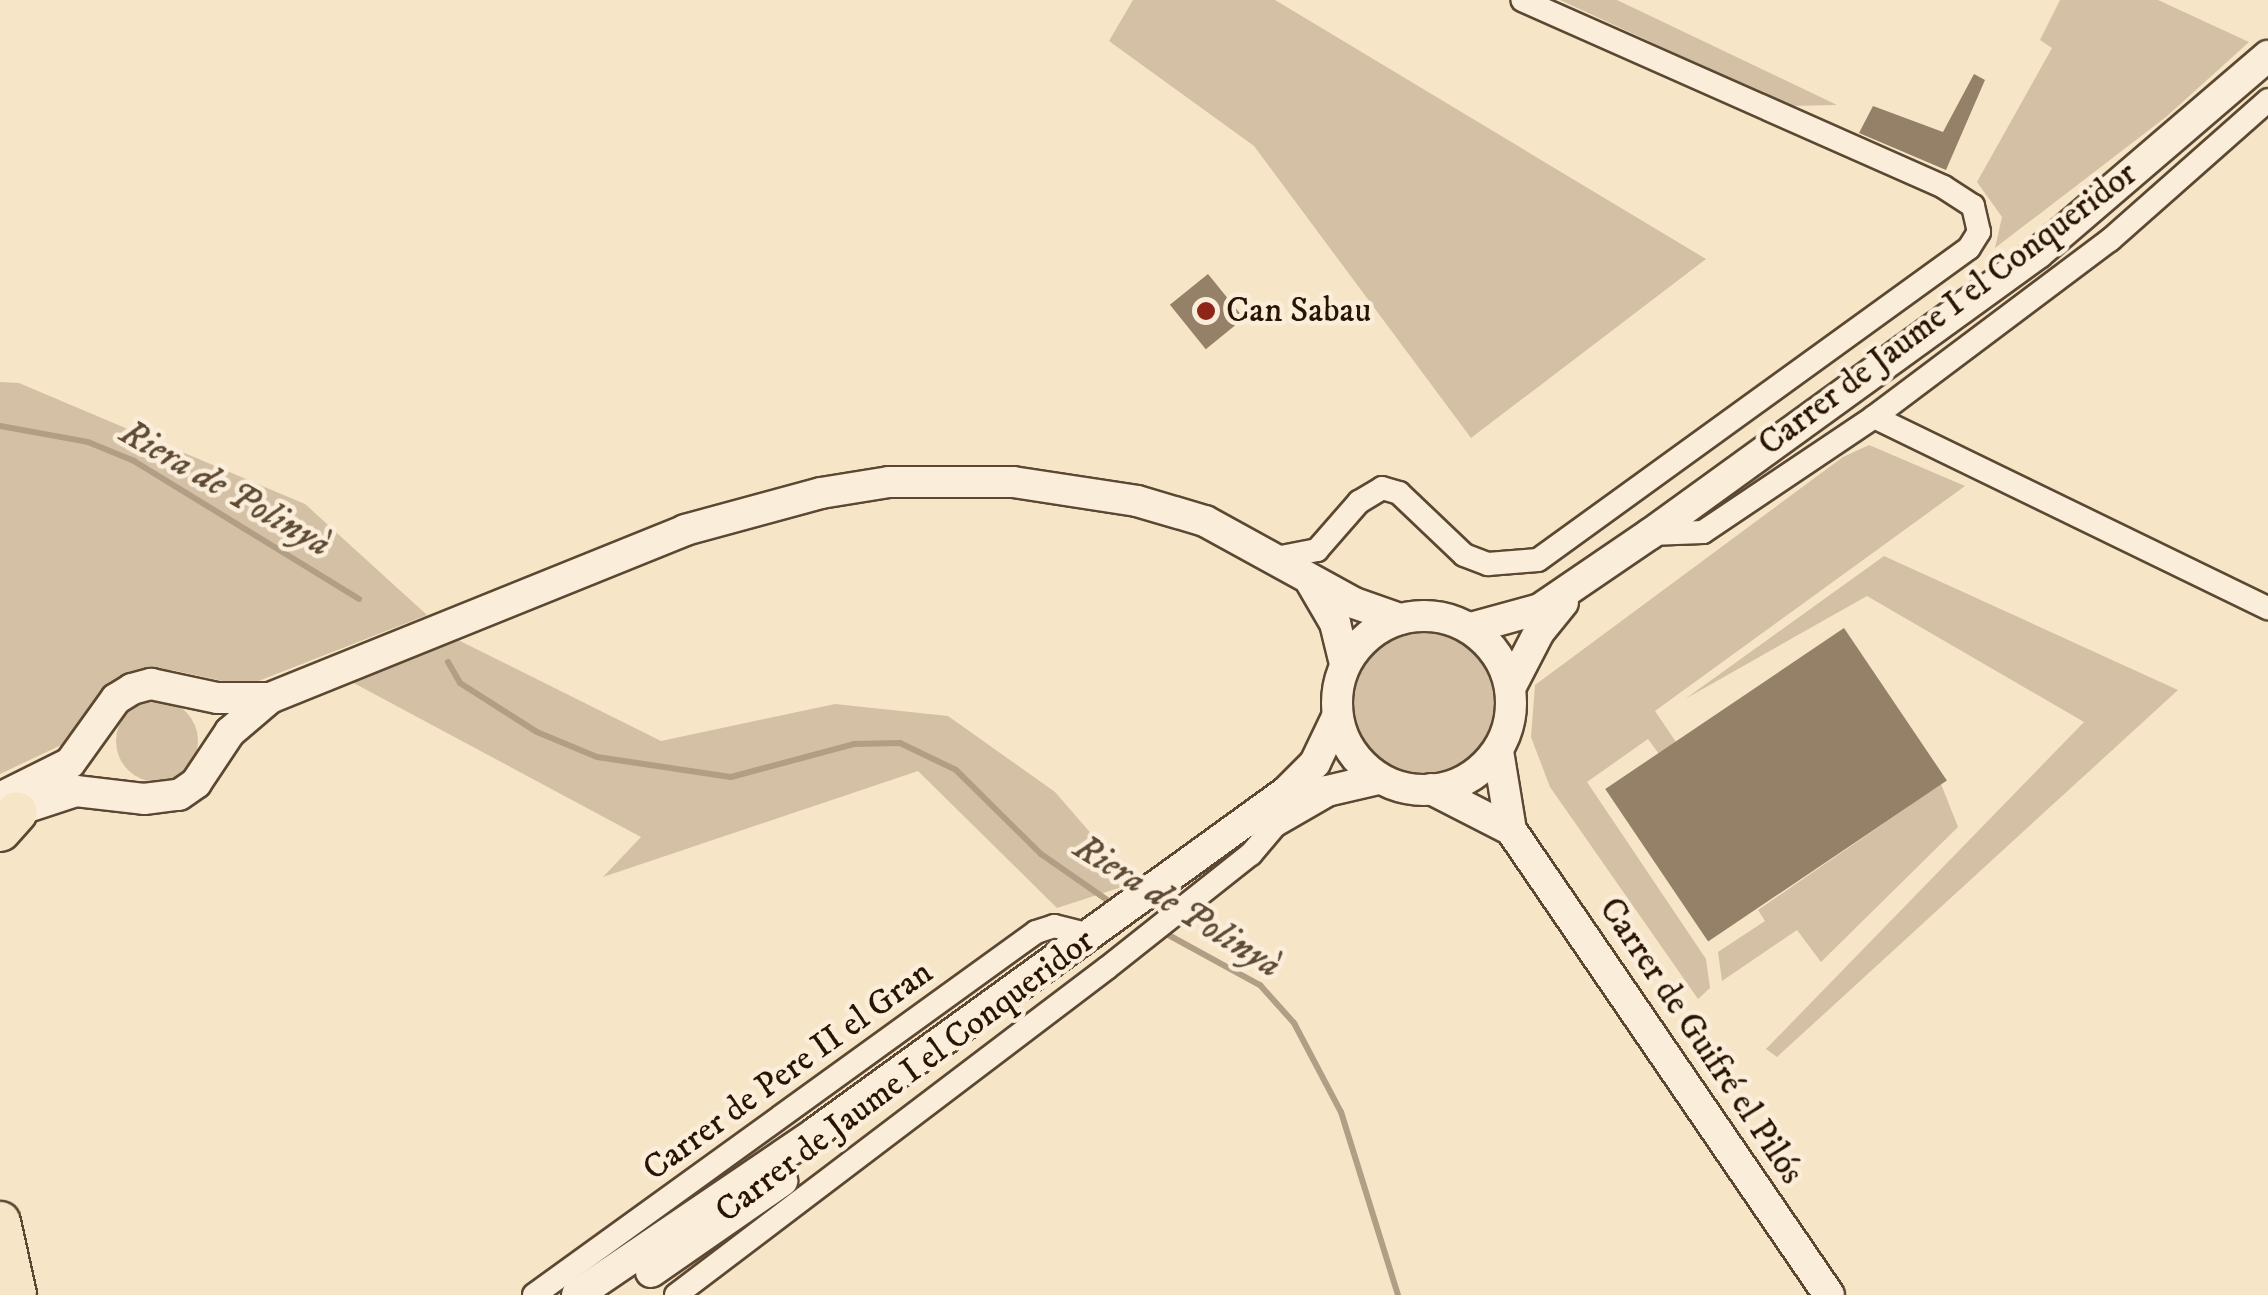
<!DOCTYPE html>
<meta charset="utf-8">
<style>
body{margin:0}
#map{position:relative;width:2268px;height:1295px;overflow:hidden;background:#f7e5c7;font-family:"IM FELL DW Pica",serif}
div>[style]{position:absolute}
.green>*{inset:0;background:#d4c1a5}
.round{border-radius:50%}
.stream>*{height:6px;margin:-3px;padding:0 3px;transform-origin:3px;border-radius:3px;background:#b19e84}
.building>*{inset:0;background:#948168;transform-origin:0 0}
.roads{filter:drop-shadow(2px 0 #5c4832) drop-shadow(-2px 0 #5c4832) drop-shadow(0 2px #5c4832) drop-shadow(0 -2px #5c4832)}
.minor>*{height:22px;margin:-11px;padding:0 11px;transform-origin:11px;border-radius:11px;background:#faeedb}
.secondary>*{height:30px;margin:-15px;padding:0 15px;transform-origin:15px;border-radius:15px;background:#faeedb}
.secondary>.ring{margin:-15px;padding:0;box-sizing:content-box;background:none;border:30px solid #faeedb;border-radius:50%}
.motorway>*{height:40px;margin:-20px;padding:0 20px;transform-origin:20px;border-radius:20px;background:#f7e5c7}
.dots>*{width:28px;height:28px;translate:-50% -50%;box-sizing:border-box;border:5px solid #faeedb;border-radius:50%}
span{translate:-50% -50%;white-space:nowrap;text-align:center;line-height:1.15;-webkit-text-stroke:9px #faeedb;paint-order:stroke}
.street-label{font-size:35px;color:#291401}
.poi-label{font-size:35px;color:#291401}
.left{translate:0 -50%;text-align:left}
.water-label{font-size:38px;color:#5f4b35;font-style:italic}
</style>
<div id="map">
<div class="green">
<i style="clip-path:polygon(1133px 0,1275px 0,1706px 259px,1471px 438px,1254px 146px,1109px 41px)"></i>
<i style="clip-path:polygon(1560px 0,1617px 0,1837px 105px,1790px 106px)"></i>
<i style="clip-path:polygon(2060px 0,2158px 0,2249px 42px,2166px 117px,1995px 248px,2002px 217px,1977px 182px,2052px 48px,2040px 40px)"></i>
<i style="clip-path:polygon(0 382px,19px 383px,305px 504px,427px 615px,246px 686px,172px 670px,134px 672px,98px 695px,72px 740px,0 774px)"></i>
<i style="clip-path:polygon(1869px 445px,1965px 486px,1655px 711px,1676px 742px,1659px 754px,1648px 739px,1587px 782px,1706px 959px,1710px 988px,1698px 999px,1550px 787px,1531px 737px,1535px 685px,1843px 457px)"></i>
<i style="clip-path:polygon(1884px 556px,2178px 690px,1777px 1057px,1766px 1049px,2084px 722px,1867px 596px,1685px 699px)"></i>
<i class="round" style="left:1337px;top:616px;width:174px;height:174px"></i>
<i style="clip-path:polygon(454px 638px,661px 741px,835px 704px,948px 716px,1055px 792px,1134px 883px,1057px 908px,918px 771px,603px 877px,641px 837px,350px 681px)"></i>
<i class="round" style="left:116px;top:700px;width:82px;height:82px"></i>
<i style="clip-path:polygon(1941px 784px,1958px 827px,1821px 962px,1797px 930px,1722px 981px,1718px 952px,1765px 921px,1758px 910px)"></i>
</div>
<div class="stream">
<i style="left:0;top:426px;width:89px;rotate:10.3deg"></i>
<i style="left:88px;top:442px;width:50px;rotate:22.4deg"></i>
<i style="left:134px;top:461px;width:264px;rotate:31.5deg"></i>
<i style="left:448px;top:662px;width:24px;rotate:60deg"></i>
<i style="left:460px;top:683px;width:91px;rotate:32.5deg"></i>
<i style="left:537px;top:732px;width:65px;rotate:22.6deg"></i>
<i style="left:597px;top:757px;width:135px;rotate:8.5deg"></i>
<i style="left:731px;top:777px;width:127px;rotate:-15deg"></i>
<i style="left:854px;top:744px;width:46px;rotate:-1.2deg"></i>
<i style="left:900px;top:743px;width:62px;rotate:25.7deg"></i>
<i style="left:956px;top:770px;width:120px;rotate:44.7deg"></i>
<i style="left:1041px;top:854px;width:88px;rotate:34.8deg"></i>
<i style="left:1163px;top:932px;width:111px;rotate:28.7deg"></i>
<i style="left:1260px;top:985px;width:51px;rotate:48.2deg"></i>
<i style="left:1294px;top:1023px;width:101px;rotate:62.2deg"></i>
<i style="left:1341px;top:1112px;width:192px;rotate:72.7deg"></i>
</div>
<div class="building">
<i style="clip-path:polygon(1974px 74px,1985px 80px,1946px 170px,1859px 133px,1873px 106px,1943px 132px)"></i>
<i style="left:1208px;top:274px;width:57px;height:49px;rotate:51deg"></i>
<i style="left:1844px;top:628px;width:184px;height:288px;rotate:56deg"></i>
</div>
<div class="roads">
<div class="minor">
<i style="left:1874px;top:417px;width:438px;rotate:25.9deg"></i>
<i style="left:1650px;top:534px;width:53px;rotate:-2.2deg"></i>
<i style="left:1703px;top:532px;width:206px;rotate:-33.9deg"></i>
<i style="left:1874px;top:417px;width:295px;rotate:-36.9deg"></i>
<i style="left:2110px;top:240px;width:211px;rotate:-41.5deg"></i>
<i style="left:1276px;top:558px;width:42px;rotate:-11deg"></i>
<i style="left:1317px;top:550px;width:64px;rotate:-48.8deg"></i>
<i style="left:1359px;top:502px;width:27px;rotate:-31deg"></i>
<i style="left:1382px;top:488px;width:18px;rotate:16deg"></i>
<i style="left:1399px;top:493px;width:90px;rotate:43.6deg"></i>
<i style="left:1464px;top:555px;width:26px;rotate:21deg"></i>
<i style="left:1488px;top:564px;width:50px;rotate:-4.6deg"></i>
<i style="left:1538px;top:560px;width:532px;rotate:-35.9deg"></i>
<i style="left:1969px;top:248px;width:19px;rotate:-58deg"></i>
<i style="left:1979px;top:232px;width:27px;rotate:-103deg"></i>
<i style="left:1973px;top:206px;width:35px;rotate:-147deg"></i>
<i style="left:1944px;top:187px;width:461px;rotate:-156.1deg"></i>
<i style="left:534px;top:1295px;width:619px;rotate:-35.87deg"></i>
<i style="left:1036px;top:932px;width:19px;rotate:-18deg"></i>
<i style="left:1054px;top:926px;width:37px;rotate:14deg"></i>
<i style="left:676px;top:1295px;width:541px;rotate:-37.19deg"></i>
<i style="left:1107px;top:968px;width:184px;rotate:-38.4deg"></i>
<i style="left:1251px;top:854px;width:51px;rotate:-49.8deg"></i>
</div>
<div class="secondary">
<i style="left:1311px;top:582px;width:48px;rotate:59.7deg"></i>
<i style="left:1335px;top:623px;width:42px;rotate:76.3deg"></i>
<i class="ring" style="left:1337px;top:616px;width:144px;height:144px"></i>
<i style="left:1471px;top:628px;width:72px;rotate:-15.4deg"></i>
<i style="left:1540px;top:609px;width:133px;rotate:-34.3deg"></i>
<i style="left:1650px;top:534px;width:479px;rotate:-35.9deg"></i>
<i style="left:2038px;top:253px;width:303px;rotate:-40.6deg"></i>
<i style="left:1510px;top:688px;width:63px;rotate:-62.6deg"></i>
<i style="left:1539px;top:632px;width:38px;rotate:-51deg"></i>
<i style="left:1498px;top:751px;width:80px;rotate:80.7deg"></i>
<i style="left:1511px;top:830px;width:563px;rotate:55.63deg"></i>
<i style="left:1431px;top:789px;width:90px;rotate:27.1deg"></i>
<i style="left:0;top:798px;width:78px;rotate:-26.6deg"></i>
<i style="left:70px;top:763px;width:79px;rotate:-54.3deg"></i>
<i style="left:116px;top:699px;width:19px;rotate:-32deg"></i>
<i style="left:132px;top:689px;width:20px;rotate:-15deg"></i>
<i style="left:151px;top:684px;width:67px;rotate:12deg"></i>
<i style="left:217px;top:698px;width:53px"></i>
<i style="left:0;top:816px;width:80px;rotate:-18.2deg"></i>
<i style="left:76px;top:791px;width:68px;rotate:6.7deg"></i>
<i style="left:144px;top:799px;width:35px;rotate:-7deg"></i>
<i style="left:179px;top:795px;width:21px;rotate:-35deg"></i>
<i style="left:196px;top:783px;width:61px;rotate:-56.3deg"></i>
<i style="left:230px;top:732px;width:52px;rotate:-40.4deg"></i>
<i style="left:270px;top:698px;width:448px;rotate:-22deg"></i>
<i style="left:685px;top:530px;width:141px;rotate:-15.2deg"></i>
<i style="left:821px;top:493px;width:69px;rotate:-9.2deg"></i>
<i style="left:889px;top:482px;width:124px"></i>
<i style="left:1013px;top:482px;width:125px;rotate:8.7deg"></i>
<i style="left:1137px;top:501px;width:71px;rotate:16.4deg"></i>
<i style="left:1205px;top:521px;width:170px;rotate:28.8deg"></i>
<i style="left:1354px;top:603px;width:49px;rotate:19.2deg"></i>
<i style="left:1275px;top:821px;width:60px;rotate:-30deg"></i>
<i style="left:1327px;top:791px;width:52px;rotate:-13.2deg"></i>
<i style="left:651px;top:1272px;width:160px;rotate:-34.8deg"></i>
<i style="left:577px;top:1295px;width:288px;rotate:-34.2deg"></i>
<i style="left:815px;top:1133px;width:581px;rotate:-35.9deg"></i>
<i style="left:1286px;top:792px;width:41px;rotate:-45deg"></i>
<i style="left:1315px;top:763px;width:51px;rotate:-64.4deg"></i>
</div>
<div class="motorway">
<i style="left:0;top:831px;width:25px;rotate:-48deg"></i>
<i style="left:0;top:1222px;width:75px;rotate:77.6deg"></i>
</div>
</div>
<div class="dots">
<i style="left:1206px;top:311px;background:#8f2418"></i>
</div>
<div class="street-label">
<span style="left:1948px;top:309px;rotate:-37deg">Carrer de Jaume I el Conqueridor</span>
<span style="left:1701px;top:1041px;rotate:56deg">Carrer de Guifré el Pilós</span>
<span style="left:788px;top:1071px;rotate:-36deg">Carrer de Pere II el Gran</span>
<span style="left:905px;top:1076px;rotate:-37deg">Carrer de Jaume I el Conqueridor</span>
</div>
<div class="poi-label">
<span class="left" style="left:1226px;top:311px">Can Sabau</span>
</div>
<div class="water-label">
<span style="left:225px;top:489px;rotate:30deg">Riera de Polinyà</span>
<span style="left:1177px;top:907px;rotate:32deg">Riera de Polinyà</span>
</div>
</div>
